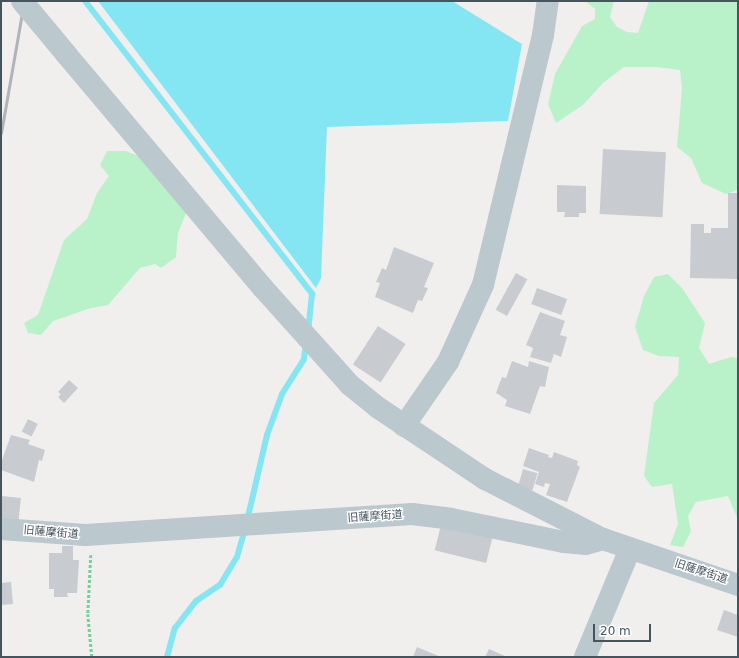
<!DOCTYPE html>
<meta charset="utf-8">
<style>
body{margin:0}
#map{position:relative;width:739px;height:658px;overflow:hidden;background:#f1eeee;font-family:"DejaVu Sans","Noto Sans JP",sans-serif}
div>[style]{position:absolute}
.green>*{inset:0;background:#b9f2c9}
.water>*{inset:0;background:#83e6f2}
.stream>*{height:6px;margin:-3px;padding:0 3px;transform-origin:3px;border-radius:3px;background:#83e6f2}
.building>*{inset:0;background:#c8ccd1;transform-origin:0 0}
.path>*{height:2.5px;margin-top:-1.25px;transform-origin:0;background:repeating-linear-gradient(90deg,#6fd297 0 3px,transparent 0 5px)}
.minor>*{height:22px;margin:-11px;padding:0 11px;transform-origin:11px;border-radius:11px;background:#bbc8ce}
.rail>*{height:3px;margin:-1.5px;padding:0 1.5px;transform-origin:1.5px;border-radius:1.5px;background:#b0b4b9}
.minor-bridge>*{height:22px;margin:-11px;padding:0 11px;transform-origin:11px;border-radius:11px;background:#bbc8ce}
span{translate:-50% -50%;white-space:nowrap;text-align:center;line-height:1.15;-webkit-text-stroke:3px #fff;paint-order:stroke}
.street-label{font-size:11px;color:#45545d}
.frame{position:absolute;inset:0;border:2px solid #45545d;pointer-events:none}
.scale{position:absolute;left:593px;top:624px;width:58px;height:18px;box-sizing:border-box;border:2px solid #45545d;border-top:0;padding-left:5px;font-size:12px;line-height:14px;white-space:nowrap;color:#45545d;-webkit-text-stroke:3px #fff;paint-order:stroke}
</style>
<div id="map">
<div class="green">
<i style="clip-path:polygon(585px 1px,614px 1px,610px 17px,617px 27px,627px 32px,638px 33px,649px 1px,738px 1px,738px 190px,726px 194px,702px 183px,691px 158px,677px 147px,682px 88px,680px 70px,657px 67px,624px 67px,603px 83px,583px 105px,556px 123px,548px 104px,555px 74px,582px 26px,595px 19px,595px 9px)"></i>
<i style="clip-path:polygon(107px 151px,126px 151px,138px 156px,188px 208px,178px 233px,176px 257px,161px 268px,155px 264px,140px 268px,108px 305px,91px 308px,53px 321px,41px 335px,28px 333px,24px 323px,38px 315px,64px 240px,87px 219px,97px 193px,109px 176px,100px 165px)"></i>
<i style="clip-path:polygon(668px 274px,682px 288px,705px 323px,699px 348px,709px 364px,731px 357px,738px 358px,738px 520px,728px 496px,696px 502px,688px 516px,691px 531px,683px 547px,670px 545px,678px 524px,672px 484px,652px 487px,644px 476px,654px 403px,678px 375px,679px 357px,659px 356px,643px 350px,635px 327px,644px 296px,654px 277px)"></i>
</div>
<div class="water">
<i style="clip-path:polygon(98px 1px,452px 1px,522px 44px,508px 121px,327px 127px,321px 278px,316px 288px)"></i>
</div>
<div class="stream">
<i style="left:85px;top:1px;width:371px;rotate:52.2deg"></i>
<i style="left:312px;top:294px;width:36px;rotate:96deg"></i>
<i style="left:247px;top:521px;width:88px;rotate:-76.9deg"></i>
<i style="left:267px;top:435px;width:44px;rotate:-69.9deg"></i>
<i style="left:282px;top:394px;width:41px;rotate:-57.8deg"></i>
<i style="left:304px;top:359px;width:16px;rotate:-83deg"></i>
<i style="left:167px;top:657px;width:30px;rotate:-75deg"></i>
<i style="left:175px;top:628px;width:34px;rotate:-52deg"></i>
<i style="left:196px;top:601px;width:29px;rotate:-34deg"></i>
<i style="left:220px;top:585px;width:33px;rotate:-59deg"></i>
<i style="left:237px;top:557px;width:29px;rotate:-74deg"></i>
</div>
<div class="building">
<i style="left:603px;top:149px;width:63px;height:65px;rotate:3deg"></i>
<i style="clip-path:polygon(557px 185px,586px 186px,586px 213px,579px 213px,579px 217px,564px 217px,565px 212px,557px 212px)"></i>
<i style="clip-path:polygon(728px 193px,738px 193px,738px 279px,690px 278px,691px 224px,704px 224px,704px 233px,711px 233px,711px 228px,728px 228px)"></i>
<i style="clip-path:polygon(394px 247px,434px 263px,424px 287px,428px 288px,422px 301px,418px 300px,413px 313px,375px 297px,380px 283px,376px 282px,382px 268px,386px 270px)"></i>
<i style="left:516px;top:273px;width:13px;height:42px;rotate:29deg"></i>
<i style="left:537px;top:288px;width:32px;height:17px;rotate:20deg"></i>
<i style="clip-path:polygon(540px 312px,565px 321px,560px 335px,567px 337px,561px 357px,554px 354px,551px 363px,530px 357px,533px 348px,526px 345px)"></i>
<i style="left:378px;top:326px;width:33px;height:46px;rotate:33deg"></i>
<i style="clip-path:polygon(512px 361px,528px 367px,529px 361px,549px 367px,545px 387px,540px 386px,530px 414px,505px 406px,507px 400px,496px 393px,502px 377px,506px 378px)"></i>
<i style="clip-path:polygon(69px 380px,78px 388px,64px 403px,58px 397px,61px 394px,58px 392px)"></i>
<i style="left:28px;top:419px;width:11px;height:14px;rotate:27deg"></i>
<i style="clip-path:polygon(11px 435px,30px 440px,28px 444px,45px 450px,42px 461px,39px 460px,34px 482px,1px 470px,1px 463px)"></i>
<i style="clip-path:polygon(529px 448px,549px 455px,548px 457px,552px 458px,554px 452px,578px 461px,577px 465px,580px 467px,567px 502px,546px 495px,550px 484px,545px 483px,544px 487px,535px 484px,539px 472px,523px 466px)"></i>
<i style="left:523px;top:469px;width:15px;height:18px;rotate:16deg"></i>
<i style="left:1px;top:496px;width:20px;height:23px;rotate:6deg"></i>
<i style="left:441px;top:525px;width:53px;height:26px;rotate:14deg"></i>
<i style="clip-path:polygon(62px 546px,73px 546px,73px 560px,79px 560px,77px 593px,67px 593px,68px 597px,54px 597px,54px 589px,49px 589px,49px 553px,62px 553px)"></i>
<i style="clip-path:polygon(11px 582px,13px 604px,1px 605px,1px 583px)"></i>
<i style="clip-path:polygon(724px 610px,738px 615px,738px 637px,717px 630px)"></i>
<i style="clip-path:polygon(417px 647px,441px 657px,413px 657px)"></i>
<i style="clip-path:polygon(489px 649px,507px 657px,485px 657px)"></i>
</div>
<div class="path">
<i style="left:91px;top:555px;width:59px;rotate:92.9deg"></i>
<i style="left:88px;top:614px;width:43px;rotate:84.7deg"></i>
</div>
<div class="minor">
<i style="left:66px;top:54px;width:306px;rotate:49.9deg"></i>
<i style="left:263px;top:288px;width:130px;rotate:48.1deg"></i>
<i style="left:350px;top:385px;width:35px;rotate:39deg"></i>
<i style="left:377px;top:407px;width:130px;rotate:33.7deg"></i>
<i style="left:485px;top:479px;width:132px;rotate:27deg"></i>
<i style="left:404px;top:426px;width:78px;rotate:-55.5deg"></i>
<i style="left:448px;top:362px;width:85px;rotate:-65.6deg"></i>
<i style="left:483px;top:285px;width:257px;rotate:-76.5deg"></i>
<i style="left:543px;top:35px;width:34px;rotate:-82deg"></i>
<i style="left:1px;top:529px;width:85px;rotate:4deg"></i>
<i style="left:86px;top:535px;width:327px;rotate:-3.7deg"></i>
<i style="left:412px;top:514px;width:39px;rotate:7deg"></i>
<i style="left:451px;top:519px;width:115px;rotate:11.5deg"></i>
<i style="left:564px;top:542px;width:22px;rotate:5deg"></i>
<i style="left:586px;top:544px;width:18px;rotate:-16deg"></i>
<i style="left:603px;top:539px;width:143px;rotate:18.8deg"></i>
<i style="left:585px;top:657px;width:117px;rotate:-67.4deg"></i>
</div>
<div class="rail">
<i style="left:1px;top:133px;width:134px;rotate:-80.1deg"></i>
</div>
<div class="minor-bridge">
<i style="left:22px;top:1px;width:69px;rotate:50.3deg"></i>
</div>
<div class="street-label">
<span style="left:375px;top:517px;rotate:-4deg">旧薩摩街道</span>
<span style="left:51px;top:533px;rotate:5deg">旧薩摩街道</span>
<span style="left:701px;top:572px;rotate:18deg">旧薩摩街道</span>
</div>
<div class="frame"></div>
<div class="scale">20 m</div>
</div>
